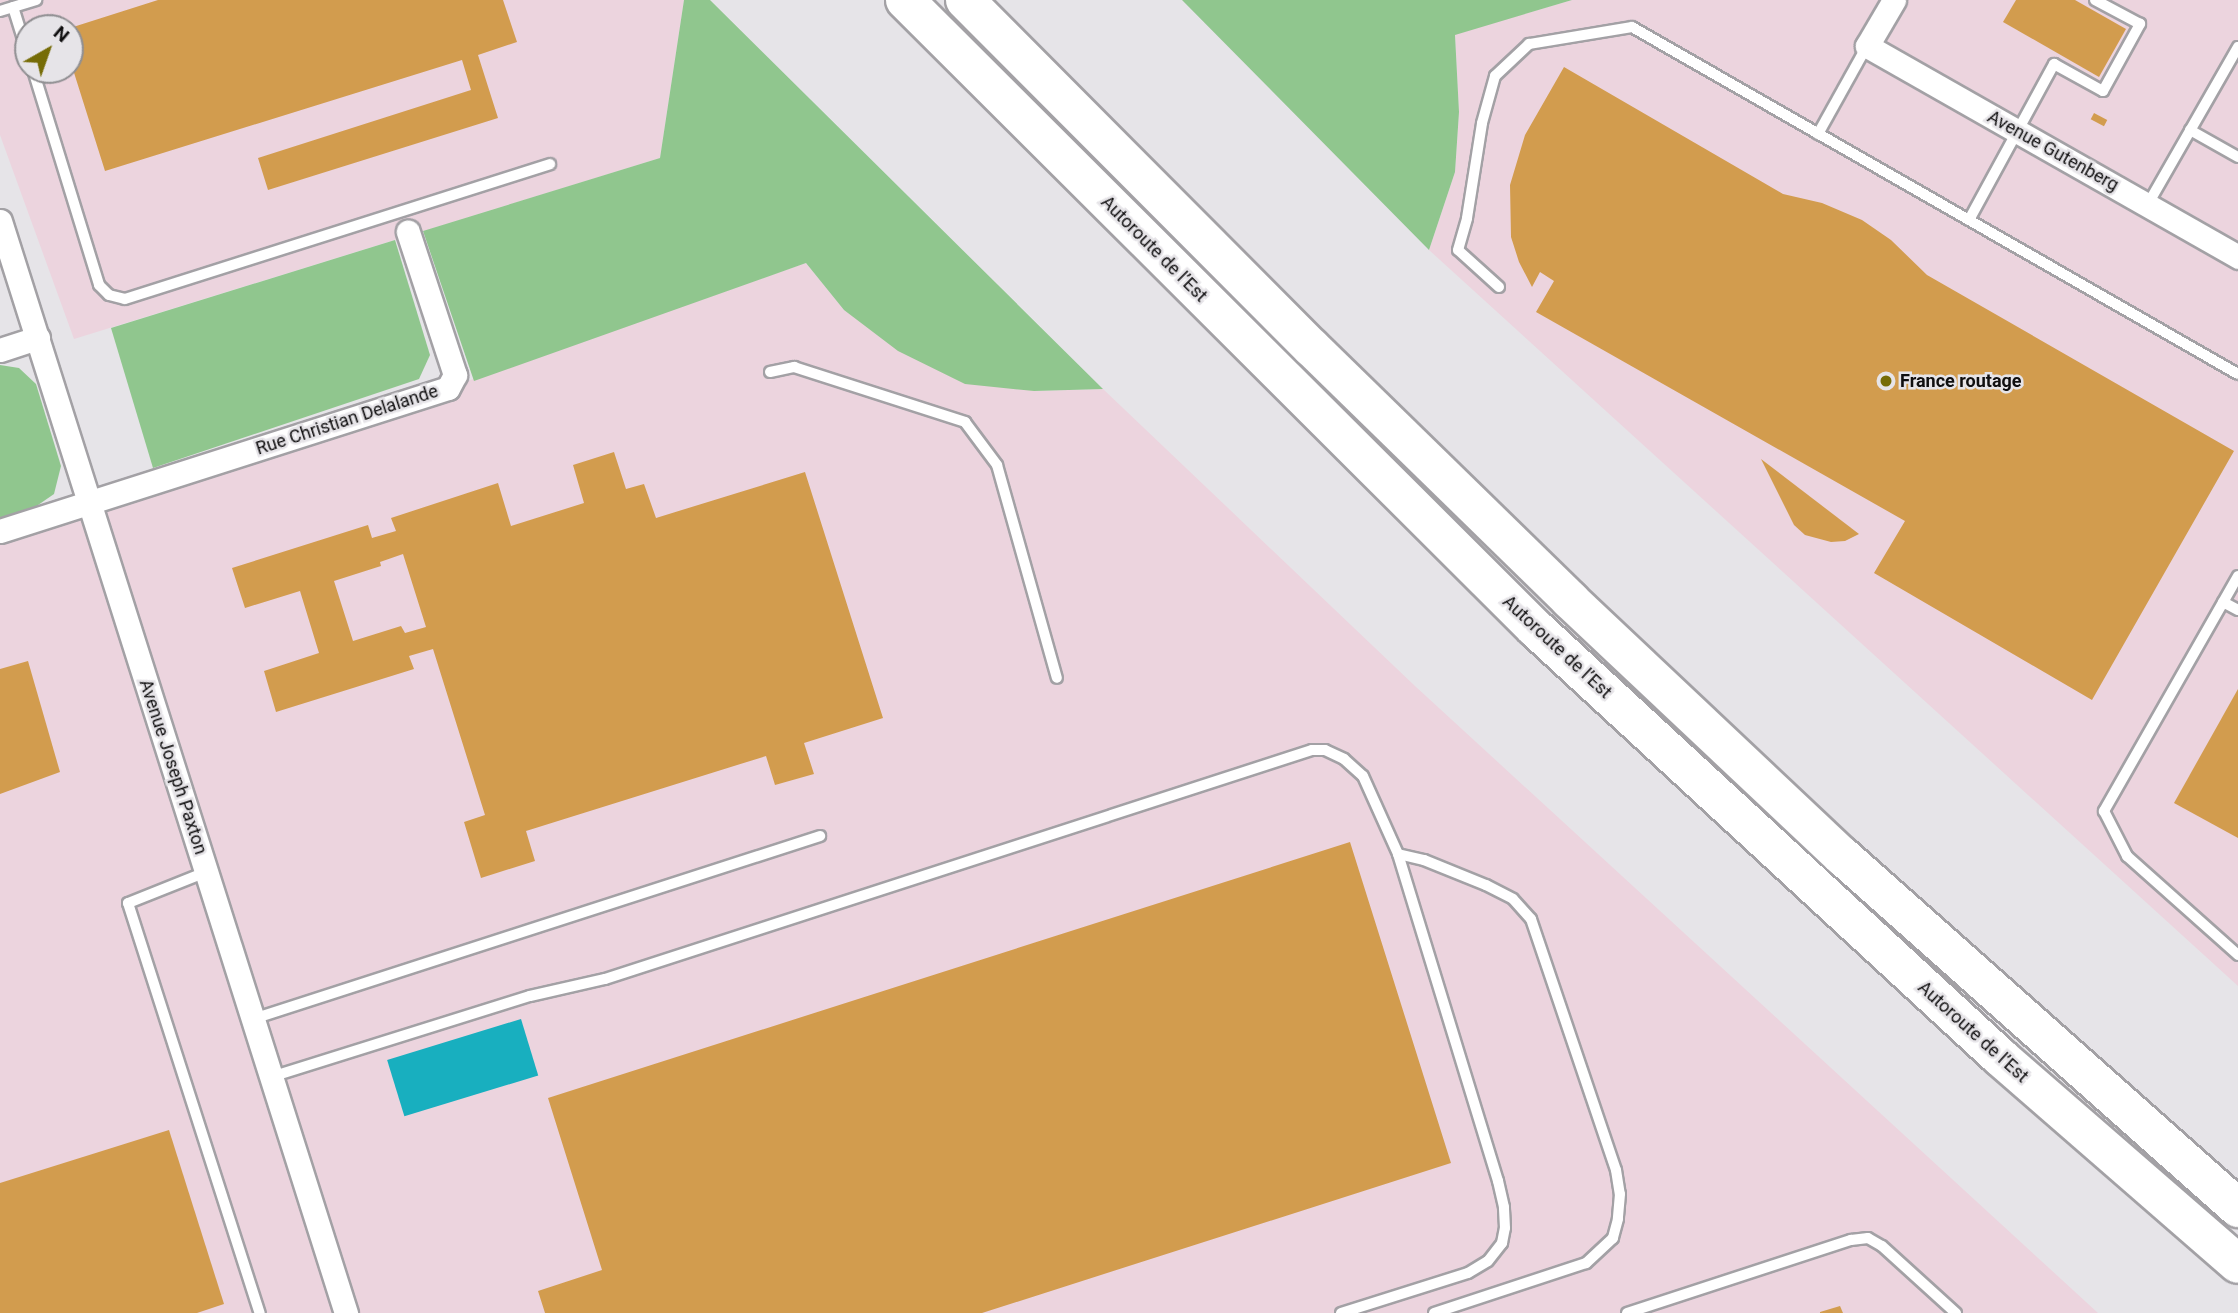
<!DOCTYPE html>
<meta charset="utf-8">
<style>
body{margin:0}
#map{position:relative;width:2238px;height:1313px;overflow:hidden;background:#e6e4e8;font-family:Roboto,sans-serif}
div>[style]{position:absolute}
.industrial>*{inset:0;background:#ecd4de}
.green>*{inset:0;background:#90c68e}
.water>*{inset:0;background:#18afbf;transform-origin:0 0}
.building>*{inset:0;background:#d29c4e;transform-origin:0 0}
.roads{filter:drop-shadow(2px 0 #a3a1a5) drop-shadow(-2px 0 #a3a1a5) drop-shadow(0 2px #a3a1a5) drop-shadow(0 -2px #a3a1a5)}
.service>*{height:10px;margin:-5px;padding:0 5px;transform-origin:5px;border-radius:5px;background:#fff}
.minor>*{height:23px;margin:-11.5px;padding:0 11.5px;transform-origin:11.5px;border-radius:11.5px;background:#fff}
.motorway>*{height:38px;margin:-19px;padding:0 19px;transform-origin:19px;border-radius:19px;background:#fff}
.dots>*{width:19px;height:19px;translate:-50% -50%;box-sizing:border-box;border:4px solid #e6e4e8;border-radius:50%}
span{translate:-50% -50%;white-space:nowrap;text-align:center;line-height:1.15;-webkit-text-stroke:5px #e6e4e8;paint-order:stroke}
.street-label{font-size:18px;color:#100f10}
.poi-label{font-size:18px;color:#100f10;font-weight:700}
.left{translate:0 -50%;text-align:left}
.north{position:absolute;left:14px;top:14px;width:70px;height:70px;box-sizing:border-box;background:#e6e4e8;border:2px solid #908f92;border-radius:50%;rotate:40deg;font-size:19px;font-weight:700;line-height:28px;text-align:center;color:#100f10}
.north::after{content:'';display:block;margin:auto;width:24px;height:32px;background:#766c07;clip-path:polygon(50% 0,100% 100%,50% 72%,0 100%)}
</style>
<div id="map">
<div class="industrial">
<i style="clip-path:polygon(evenodd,0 0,684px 0,660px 158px,74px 339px,0 135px,0 0,28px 28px,70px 28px,70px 70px,28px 70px,28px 28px)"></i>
<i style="clip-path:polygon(1572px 0,2238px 0,2238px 986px,1429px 250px,1455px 172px,1459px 112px,1455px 34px)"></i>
<i style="clip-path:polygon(806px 263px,844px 310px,1034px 391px,1103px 389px,1415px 686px,2098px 1313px,0 1313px,0 544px)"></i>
</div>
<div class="green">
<i style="clip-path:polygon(684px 0,710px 0,1103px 389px,1034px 391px,965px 384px,898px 351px,844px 310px,806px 263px,474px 381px,423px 231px,660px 158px)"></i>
<i style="clip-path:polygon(1182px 0,1572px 0,1455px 35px,1459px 112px,1455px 172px,1429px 250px)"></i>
<i style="clip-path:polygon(395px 240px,430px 355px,419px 379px,153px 468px,111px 328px)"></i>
<i style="clip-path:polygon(0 365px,19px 368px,36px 384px,61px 466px,54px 494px,28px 512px,0 521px)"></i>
</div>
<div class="water">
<i style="left:521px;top:1019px;width:59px;height:140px;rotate:73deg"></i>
</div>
<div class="building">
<i style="clip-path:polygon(158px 0,503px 0,517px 42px,478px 55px,498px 118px,268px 190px,258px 158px,471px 90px,462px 60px,105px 171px,70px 60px,70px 28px)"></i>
<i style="clip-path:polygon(2016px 0,2075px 0,2126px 29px,2099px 77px,2003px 22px)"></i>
<i style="clip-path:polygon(1564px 67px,1783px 194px,1822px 203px,1862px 220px,1891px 240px,1927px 275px,2234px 451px,2092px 700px,1874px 573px,1905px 521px,1536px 312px,1554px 281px,1540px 272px,1532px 287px,1519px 262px,1511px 237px,1510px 185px,1525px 135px)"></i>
<i style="left:2094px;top:113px;width:15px;height:7px;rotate:28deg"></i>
<i style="clip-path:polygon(evenodd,614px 452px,626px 489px,644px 484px,656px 518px,805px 472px,883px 718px,804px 743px,814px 774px,775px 785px,766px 756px,526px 831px,535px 861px,481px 878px,464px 822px,485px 815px,433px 649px,409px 656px,414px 669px,276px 712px,264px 671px,319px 653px,300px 591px,245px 608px,232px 568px,368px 525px,372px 538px,396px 531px,391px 518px,498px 483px,511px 526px,584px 503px,573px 465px,614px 452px,403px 554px,426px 627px,405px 633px,401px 626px,353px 641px,334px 581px,381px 566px,380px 562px,403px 554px)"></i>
<i style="clip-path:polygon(1761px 459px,1859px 534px,1845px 541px,1831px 542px,1805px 535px,1794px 525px)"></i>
<i style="clip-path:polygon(28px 661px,60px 772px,0 794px,0 669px)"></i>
<i style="clip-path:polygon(2238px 689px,2238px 838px,2174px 803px)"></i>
<i style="clip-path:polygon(1350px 842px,1451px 1163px,982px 1313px,545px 1313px,538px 1291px,602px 1270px,548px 1098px)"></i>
<i style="clip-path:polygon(169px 1130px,224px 1304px,197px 1313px,0 1313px,0 1183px)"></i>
<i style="clip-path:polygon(1840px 1306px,1843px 1313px,1820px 1313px,1820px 1312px)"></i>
</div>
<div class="roads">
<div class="service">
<i style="left:13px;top:7px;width:50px;rotate:72.6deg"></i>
<i style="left:0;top:11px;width:38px;rotate:-17deg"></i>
<i style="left:33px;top:70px;width:225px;rotate:72.9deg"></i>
<i style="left:99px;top:285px;width:14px;rotate:45deg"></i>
<i style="left:109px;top:295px;width:16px;rotate:14deg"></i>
<i style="left:125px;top:299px;width:446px;rotate:-17.6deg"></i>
<i style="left:2190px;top:130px;width:55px;rotate:29.4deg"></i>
<i style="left:1818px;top:134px;width:101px;rotate:-60.9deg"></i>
<i style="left:2148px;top:204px;width:181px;rotate:-60.2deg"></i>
<i style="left:1969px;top:220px;width:178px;rotate:-61.4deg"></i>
<i style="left:2054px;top:64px;width:56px;rotate:28.9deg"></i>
<i style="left:2103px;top:91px;width:77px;rotate:-61.1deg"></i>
<i style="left:2140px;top:24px;width:51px;rotate:-151.9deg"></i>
<i style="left:1499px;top:287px;width:55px;rotate:-137.9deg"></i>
<i style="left:1458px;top:250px;width:33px;rotate:-74deg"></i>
<i style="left:1467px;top:218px;width:96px;rotate:-81deg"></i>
<i style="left:1482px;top:123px;width:49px;rotate:-74.5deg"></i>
<i style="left:1495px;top:76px;width:47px;rotate:-43.3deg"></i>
<i style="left:1529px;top:44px;width:104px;rotate:-9.4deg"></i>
<i style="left:1632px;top:27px;width:698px;rotate:29.8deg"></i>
<i style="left:770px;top:372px;width:25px;rotate:-12deg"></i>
<i style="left:794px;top:367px;width:180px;rotate:17.8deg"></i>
<i style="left:965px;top:422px;width:54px;rotate:53.3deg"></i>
<i style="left:997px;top:465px;width:221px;rotate:74.3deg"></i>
<i style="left:2238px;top:576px;width:271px;rotate:119.7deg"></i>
<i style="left:2104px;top:811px;width:51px;rotate:62.9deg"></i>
<i style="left:2127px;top:856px;width:149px;rotate:41.7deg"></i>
<i style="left:2223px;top:602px;width:17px;rotate:28deg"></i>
<i style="left:206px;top:872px;width:84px;rotate:158.3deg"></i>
<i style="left:128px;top:903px;width:431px;rotate:72.2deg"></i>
<i style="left:253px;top:1019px;width:596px;rotate:-17.89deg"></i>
<i style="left:271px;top:1077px;width:271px;rotate:-17.4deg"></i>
<i style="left:530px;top:996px;width:77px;rotate:-12.8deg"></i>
<i style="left:605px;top:979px;width:743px;rotate:-17.95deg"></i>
<i style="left:1312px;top:750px;width:13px"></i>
<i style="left:1325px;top:750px;width:21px;rotate:25deg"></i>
<i style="left:1344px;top:759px;width:25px;rotate:42deg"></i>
<i style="left:1363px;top:776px;width:85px;rotate:65.8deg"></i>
<i style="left:1341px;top:1313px;width:133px;rotate:-17.5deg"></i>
<i style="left:1468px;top:1273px;width:23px;rotate:-31deg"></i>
<i style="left:1488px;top:1261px;width:23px;rotate:-52deg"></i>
<i style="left:1502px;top:1243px;width:15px;rotate:-79deg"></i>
<i style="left:1505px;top:1228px;width:21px;rotate:-93deg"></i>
<i style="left:1504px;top:1207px;width:27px;rotate:-103deg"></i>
<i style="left:1498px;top:1181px;width:342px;rotate:-107deg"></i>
<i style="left:1398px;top:854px;width:27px;rotate:13deg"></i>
<i style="left:1424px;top:860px;width:67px;rotate:22deg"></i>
<i style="left:1486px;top:885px;width:30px;rotate:27deg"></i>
<i style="left:1513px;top:899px;width:27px;rotate:48deg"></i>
<i style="left:1531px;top:919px;width:265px;rotate:71.3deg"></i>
<i style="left:1616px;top:1170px;width:24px;rotate:81deg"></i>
<i style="left:1620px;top:1194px;width:25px;rotate:95deg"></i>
<i style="left:1618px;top:1219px;width:20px;rotate:105deg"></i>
<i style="left:1613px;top:1238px;width:37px;rotate:137deg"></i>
<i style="left:1586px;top:1263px;width:160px;rotate:161.8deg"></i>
<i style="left:1627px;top:1313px;width:236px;rotate:-18.1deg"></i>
<i style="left:1851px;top:1240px;width:17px;rotate:-7deg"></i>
<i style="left:1868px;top:1238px;width:16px;rotate:30deg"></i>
<i style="left:1882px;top:1246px;width:100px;rotate:42.2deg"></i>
</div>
<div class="minor">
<i style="left:1894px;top:0;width:53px;rotate:120.4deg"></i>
<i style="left:1867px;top:46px;width:427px;rotate:29.6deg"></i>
<i style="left:0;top:221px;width:1146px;rotate:72.42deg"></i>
<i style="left:0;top:350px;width:40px;rotate:-18deg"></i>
<i style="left:0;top:531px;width:470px;rotate:-17.7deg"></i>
<i style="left:448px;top:388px;width:15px;rotate:-62deg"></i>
<i style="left:455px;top:375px;width:151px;rotate:-108.2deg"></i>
</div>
<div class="motorway">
<i style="left:905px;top:0;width:890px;rotate:44.91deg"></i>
<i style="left:1535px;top:628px;width:633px;rotate:42.69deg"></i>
<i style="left:2000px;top:1057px;width:315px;rotate:41deg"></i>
<i style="left:965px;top:0;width:491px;rotate:45.1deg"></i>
<i style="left:1312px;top:348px;width:361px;rotate:44.3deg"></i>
<i style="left:1570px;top:600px;width:374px;rotate:43.3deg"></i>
<i style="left:1842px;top:856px;width:530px;rotate:41.63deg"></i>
</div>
</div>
<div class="dots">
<i style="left:1886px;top:381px;background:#766c07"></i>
</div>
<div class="street-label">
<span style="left:2053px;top:151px;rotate:29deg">Avenue Gutenberg</span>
<span style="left:1154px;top:249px;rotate:45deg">Autoroute de l’Est</span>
<span style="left:347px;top:420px;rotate:-18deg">Rue Christian Delalande</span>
<span style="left:1557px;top:647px;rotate:43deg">Autoroute de l’Est</span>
<span style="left:173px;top:767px;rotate:72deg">Avenue Joseph Paxton</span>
<span style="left:1973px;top:1032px;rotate:42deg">Autoroute de l’Est</span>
</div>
<div class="poi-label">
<span class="left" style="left:1900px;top:381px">France routage</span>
</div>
<div class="north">N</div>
</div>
